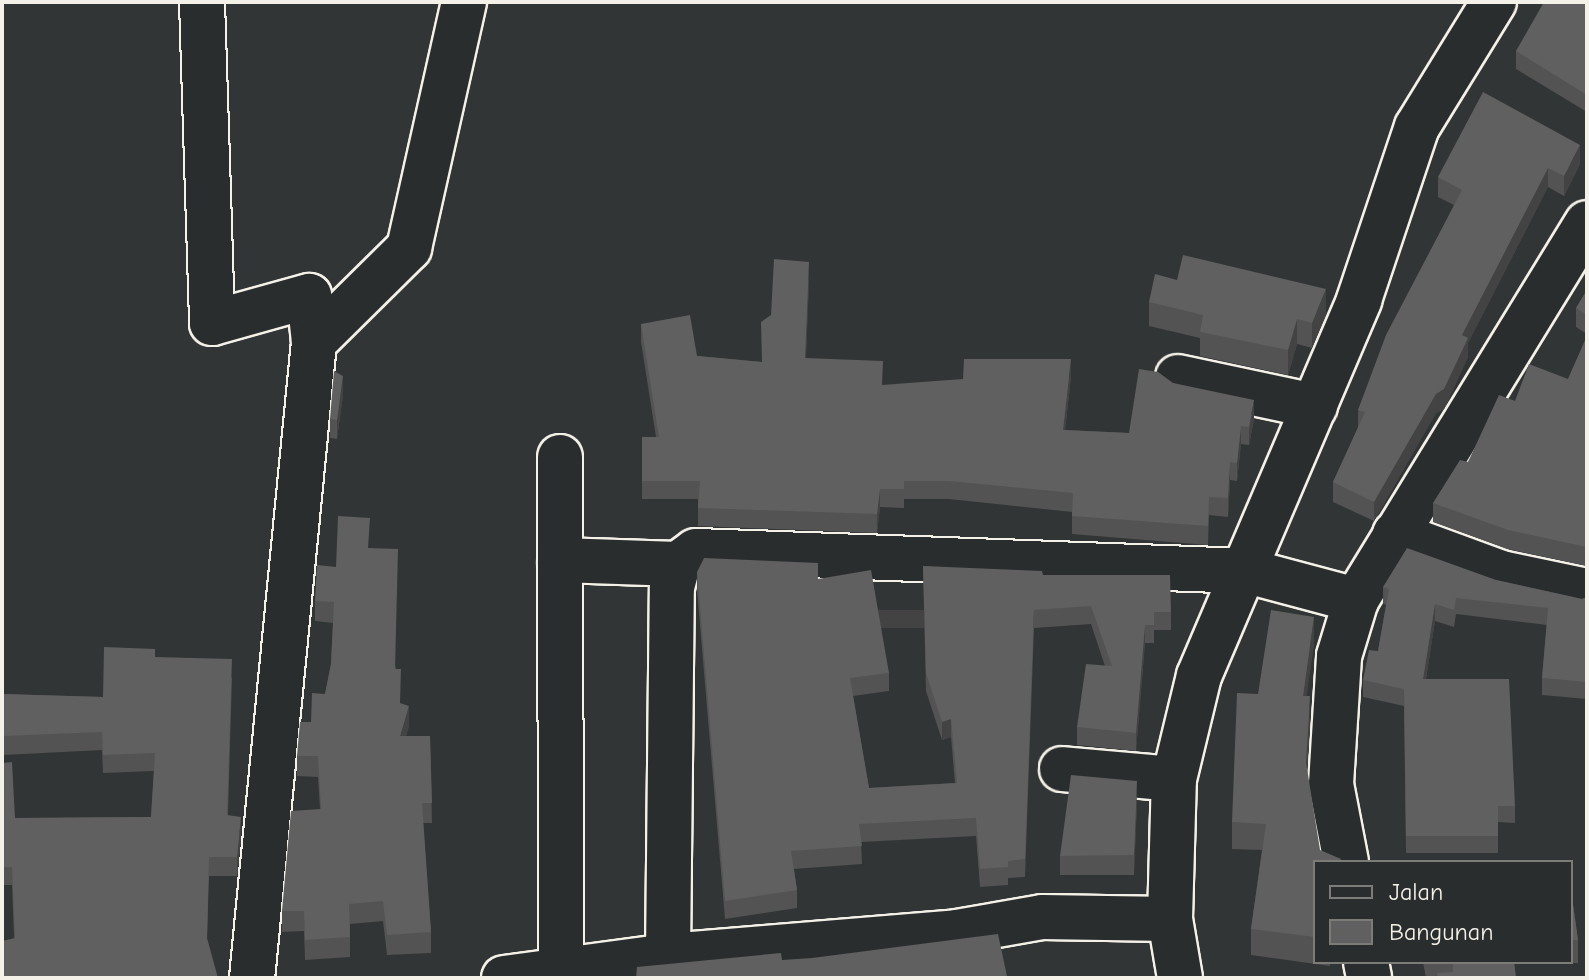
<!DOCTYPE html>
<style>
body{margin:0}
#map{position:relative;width:1589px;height:980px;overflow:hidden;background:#323535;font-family:"Comic Neue",sans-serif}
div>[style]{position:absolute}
.roads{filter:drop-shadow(2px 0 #f4f1e8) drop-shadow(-2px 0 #f4f1e8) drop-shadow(0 2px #f4f1e8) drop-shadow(0 -2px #f4f1e8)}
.minor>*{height:44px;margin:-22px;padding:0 22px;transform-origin:22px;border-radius:22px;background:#2a2d2e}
.wall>*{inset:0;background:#525352}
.shaded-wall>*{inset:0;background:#424342;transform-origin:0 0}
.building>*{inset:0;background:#5f605f}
span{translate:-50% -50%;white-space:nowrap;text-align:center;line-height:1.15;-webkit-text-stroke:6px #2a2d2e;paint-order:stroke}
.frame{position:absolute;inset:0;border:4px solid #f4f1e8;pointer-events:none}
.legend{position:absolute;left:1313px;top:860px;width:260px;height:104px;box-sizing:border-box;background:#2a2d2e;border:2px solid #7b7b78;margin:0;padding:10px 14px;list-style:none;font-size:24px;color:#f4f1e8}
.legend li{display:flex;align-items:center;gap:16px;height:40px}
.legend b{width:40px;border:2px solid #7b7b78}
</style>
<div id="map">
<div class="roads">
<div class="minor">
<i style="left:202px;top:2px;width:321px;rotate:88.2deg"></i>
<i style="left:212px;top:323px;width:101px;rotate:-15.6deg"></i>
<i style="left:309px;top:296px;width:46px;rotate:83.8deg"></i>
<i style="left:1178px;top:377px;width:140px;rotate:12deg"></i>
<i style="left:560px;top:457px;width:513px;rotate:89.89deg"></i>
<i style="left:1395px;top:534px;width:113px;rotate:20.2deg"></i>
<i style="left:1501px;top:573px;width:88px;rotate:11.8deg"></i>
<i style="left:560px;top:560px;width:118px;rotate:1.9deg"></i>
<i style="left:1062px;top:769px;width:112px;rotate:5.1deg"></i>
<i style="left:1346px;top:862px;width:79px;rotate:-100.9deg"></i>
<i style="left:1331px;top:784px;width:128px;rotate:-86.4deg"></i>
<i style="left:1339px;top:656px;width:59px;rotate:-73.1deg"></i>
<i style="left:1356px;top:600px;width:442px;rotate:-58.5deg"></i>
<i style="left:668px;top:956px;width:369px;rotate:-89.4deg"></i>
<i style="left:672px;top:587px;width:24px;rotate:-75deg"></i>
<i style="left:678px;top:564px;width:22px;rotate:-36deg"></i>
<i style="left:696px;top:551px;width:551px;rotate:2.08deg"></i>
<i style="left:1247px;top:571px;width:113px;rotate:14.9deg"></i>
<i style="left:1366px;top:962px;width:16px;rotate:79deg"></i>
<i style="left:252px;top:978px;width:639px;rotate:-84.43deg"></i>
<i style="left:314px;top:342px;width:134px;rotate:-44.7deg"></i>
<i style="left:409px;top:248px;width:252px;rotate:-77.4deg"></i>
<i style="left:504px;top:978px;width:165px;rotate:-7.6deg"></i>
<i style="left:668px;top:956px;width:290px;rotate:-4.7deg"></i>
<i style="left:957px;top:932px;width:86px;rotate:-10deg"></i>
<i style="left:1042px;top:917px;width:128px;rotate:0.9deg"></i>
<i style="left:1180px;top:978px;width:60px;rotate:-99.6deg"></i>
<i style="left:1170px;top:919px;width:140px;rotate:-88.4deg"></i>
<i style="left:1174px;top:779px;width:106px;rotate:-76.4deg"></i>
<i style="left:1199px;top:676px;width:409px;rotate:-66.9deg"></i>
<i style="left:1359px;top:300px;width:182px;rotate:-71.5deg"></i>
<i style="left:1417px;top:127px;width:147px;rotate:-58.4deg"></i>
</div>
</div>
<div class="wall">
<i style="clip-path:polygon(1587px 2px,1587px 112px,1516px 69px,1516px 51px)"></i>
<i style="clip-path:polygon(1580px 164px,1564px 196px,1548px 187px,1468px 343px,1468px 357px,1444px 409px,1436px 413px,1374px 521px,1333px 502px,1333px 482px,1358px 428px,1358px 410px,1454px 205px,1438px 197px,1438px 177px)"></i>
<i style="clip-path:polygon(809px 280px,806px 358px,883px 385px,1071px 377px,1065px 430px,1129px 433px,1173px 383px,1254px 419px,1249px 445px,1241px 444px,1237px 481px,1230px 480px,1228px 517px,1209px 515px,1208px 545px,1072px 534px,1072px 512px,949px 499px,904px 499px,904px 508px,880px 507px,877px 533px,698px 526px,698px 499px,642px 499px,642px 437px,656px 437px,641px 342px,641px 324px,697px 356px,762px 362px,771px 315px)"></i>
<i style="clip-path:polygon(1177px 280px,1326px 314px,1312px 348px,1297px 344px,1288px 375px,1200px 356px,1200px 338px,1149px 326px,1149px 302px)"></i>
<i style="clip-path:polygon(1587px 290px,1587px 334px,1576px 327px,1576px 308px)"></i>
<i style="clip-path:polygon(1587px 336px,1587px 566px,1508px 549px,1433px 522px,1433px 503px,1468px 462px,1515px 401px,1568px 379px)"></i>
<i style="clip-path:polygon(343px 395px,337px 439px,330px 438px,330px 419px)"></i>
<i style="clip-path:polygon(369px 548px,396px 669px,400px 704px,409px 726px,406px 736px,430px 736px,432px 823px,423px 823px,431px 932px,431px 953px,387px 955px,383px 921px,350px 924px,350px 957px,305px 960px,304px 931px,282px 932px,282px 911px,320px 809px,318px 777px,297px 776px,297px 756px,325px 694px,331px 664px,333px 623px,315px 621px,315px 601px,336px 567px)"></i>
<i style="clip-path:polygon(923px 566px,1043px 575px,1171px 612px,1171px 630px,1154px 630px,1154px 643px,1145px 643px,1136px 751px,1077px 745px,1077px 727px,1105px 666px,1091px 624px,1034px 628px,1025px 877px,1008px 878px,1008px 885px,980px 887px,976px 836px,861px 842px,862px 864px,794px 869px,797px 890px,797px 908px,725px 919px,697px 590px,697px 572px,818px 579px,889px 673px,889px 691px,853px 696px,869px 788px,955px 783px,951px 737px,942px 740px,926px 691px)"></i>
<i style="clip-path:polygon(1496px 580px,1582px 599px,1587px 597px,1587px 699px,1542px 695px,1542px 678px,1547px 625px,1456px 614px,1454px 627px,1435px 621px,1426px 679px,1515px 806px,1515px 823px,1498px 822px,1498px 853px,1406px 853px,1404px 706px,1363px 697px,1363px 680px,1378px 651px,1386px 605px,1383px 603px,1383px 587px)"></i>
<i style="clip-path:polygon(1314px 644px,1306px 696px,1310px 723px,1307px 769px,1315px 862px,1315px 962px,1330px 962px,1330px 966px,1251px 955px,1251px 929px,1262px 850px,1232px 849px,1232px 822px,1258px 694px)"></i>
<i style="clip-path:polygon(155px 657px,232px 678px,228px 815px,241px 836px,237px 876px,209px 876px,207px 940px,14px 938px,12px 885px,2px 885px,2px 763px,15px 818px,151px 817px,154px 771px,103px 773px,102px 750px,3px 755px,2px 694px,103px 697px)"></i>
<i style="clip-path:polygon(1137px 801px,1134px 875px,1060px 875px,1060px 856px)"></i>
<i style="clip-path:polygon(1571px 890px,1578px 940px,1578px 963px,1514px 963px,1516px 978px,1426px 978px,1423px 962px,1571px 962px)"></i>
</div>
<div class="shaded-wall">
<i style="clip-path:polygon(1580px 145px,1580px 164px,1564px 196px,1564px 176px)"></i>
<i style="clip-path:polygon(1548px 168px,1548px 187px,1468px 343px,1468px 357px,1444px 409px,1436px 413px,1374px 521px,1374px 502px)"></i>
<i style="clip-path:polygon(809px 262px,809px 280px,805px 377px,805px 358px)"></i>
<i style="clip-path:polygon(1326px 289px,1326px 314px,1312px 348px,1312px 323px)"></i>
<i style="clip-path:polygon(1297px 319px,1297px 344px,1288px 375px,1288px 350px)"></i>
<i style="clip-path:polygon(1071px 359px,1071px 377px,1063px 448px,1063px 430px)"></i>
<i style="clip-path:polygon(343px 376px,343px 395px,337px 439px,337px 420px)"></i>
<i style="clip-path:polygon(1254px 400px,1254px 419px,1249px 445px,1249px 427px)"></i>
<i style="clip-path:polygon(1241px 426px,1241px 444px,1237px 481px,1237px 463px)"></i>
<i style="clip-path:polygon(1230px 462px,1230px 480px,1228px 517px,1228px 498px)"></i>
<i style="clip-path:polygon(880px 489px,880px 507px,877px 533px,877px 514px)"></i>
<i style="clip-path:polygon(1435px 604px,1435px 621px,1423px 696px,1423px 679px)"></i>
<i style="left:1034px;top:610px;width:18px;height:249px;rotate:90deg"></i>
<i style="clip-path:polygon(1314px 617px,1314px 644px,1303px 722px,1303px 696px)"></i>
<i style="clip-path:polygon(1145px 625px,1145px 643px,1136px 751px,1136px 733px)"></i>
<i style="clip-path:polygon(1310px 696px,1310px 723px,1306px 789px,1306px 762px)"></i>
<i style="clip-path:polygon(409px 706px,409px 726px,400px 756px,400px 736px)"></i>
<i style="clip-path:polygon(951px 719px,951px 737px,942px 740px,942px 722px)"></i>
<i style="clip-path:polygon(1137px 781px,1137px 801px,1134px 875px,1134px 855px)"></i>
<i style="clip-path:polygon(241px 817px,241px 836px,237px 876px,237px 857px)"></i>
</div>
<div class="building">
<i style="clip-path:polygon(1544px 2px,1587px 2px,1587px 95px,1516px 51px)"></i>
<i style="clip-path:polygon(1483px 92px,1580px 145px,1564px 176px,1548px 168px,1462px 335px,1468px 338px,1444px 389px,1436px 394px,1374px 502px,1333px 482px,1365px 412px,1358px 410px,1386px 335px,1462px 190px,1438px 177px)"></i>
<i style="clip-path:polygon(1183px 255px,1326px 289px,1312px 323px,1297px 319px,1288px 350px,1200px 332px,1203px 315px,1149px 302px,1155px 274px,1177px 280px)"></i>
<i style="clip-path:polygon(774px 259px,809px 262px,805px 358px,883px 361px,882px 385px,963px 379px,964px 359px,1071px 359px,1063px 430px,1129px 433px,1139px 369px,1158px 372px,1173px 383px,1254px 400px,1249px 427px,1241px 426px,1237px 463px,1230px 462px,1228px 498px,1209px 497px,1208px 526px,1072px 516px,1073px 493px,949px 481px,904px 481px,904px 489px,880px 489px,877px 514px,698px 508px,700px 481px,642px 481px,642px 437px,659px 437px,641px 324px,690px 315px,697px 356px,762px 362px,761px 322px,771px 315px)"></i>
<i style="clip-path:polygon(1587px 290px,1587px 315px,1576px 308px)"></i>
<i style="clip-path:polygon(1587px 336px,1587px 547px,1508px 530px,1433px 503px,1460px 460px,1468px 462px,1499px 395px,1515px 401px,1529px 364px,1568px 379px)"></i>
<i style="clip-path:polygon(334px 371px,343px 376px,337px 420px,330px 419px)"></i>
<i style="clip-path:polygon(338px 516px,370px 518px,368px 548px,398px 549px,395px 669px,401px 669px,400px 703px,409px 706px,400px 736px,430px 736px,432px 803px,422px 803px,431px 932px,387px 935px,383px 901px,349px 904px,350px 937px,305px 940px,304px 911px,282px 911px,291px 811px,321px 809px,318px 756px,297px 756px,300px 722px,311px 722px,312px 693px,325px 694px,331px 664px,334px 602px,315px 601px,317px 565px,336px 567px)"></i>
<i style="clip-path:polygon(1407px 548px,1496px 580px,1582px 599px,1587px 597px,1587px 682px,1542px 678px,1548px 608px,1456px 598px,1454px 610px,1435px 604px,1423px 679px,1509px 679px,1515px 806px,1498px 806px,1498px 836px,1406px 836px,1404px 689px,1363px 680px,1369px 650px,1378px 651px,1389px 589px,1383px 587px)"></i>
<i style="clip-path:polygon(704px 558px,818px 563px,818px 579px,871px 570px,889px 673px,850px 678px,869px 788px,957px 783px,951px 719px,942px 722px,926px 673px,923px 566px,1042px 571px,1043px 575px,1170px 575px,1171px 612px,1154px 612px,1154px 625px,1145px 625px,1136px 733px,1077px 727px,1086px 664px,1112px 666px,1091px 606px,1034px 610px,1025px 859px,1008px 861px,1008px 867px,980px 869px,976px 818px,859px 824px,862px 846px,791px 851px,797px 890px,725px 901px,697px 572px)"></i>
<i style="clip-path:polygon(1271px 610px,1314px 617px,1303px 696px,1310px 696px,1306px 762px,1320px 850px,1341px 859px,1340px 862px,1315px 862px,1315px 937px,1251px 929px,1266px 824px,1232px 822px,1237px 693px,1258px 694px)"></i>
<i style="clip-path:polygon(104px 647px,155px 649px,155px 657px,232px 659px,227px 815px,241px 817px,237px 857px,209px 857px,207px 938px,218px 978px,2px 978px,2px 941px,15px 938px,12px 867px,2px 867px,2px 763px,12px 762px,15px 818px,151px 817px,155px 753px,103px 755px,102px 732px,3px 736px,2px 694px,103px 697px)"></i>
<i style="clip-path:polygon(1071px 775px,1137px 781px,1134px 855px,1060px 856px)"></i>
<i style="clip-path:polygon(1571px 890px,1578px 940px,1571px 940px)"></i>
<i style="clip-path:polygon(998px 934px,1007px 976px,997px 978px,636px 978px,637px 967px,781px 953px,782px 960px,812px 958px)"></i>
<i style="clip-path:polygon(1453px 962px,1514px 962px,1516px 978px,1438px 978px,1437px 973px,1453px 972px)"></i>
</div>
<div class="frame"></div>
<ul class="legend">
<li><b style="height:10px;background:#2a2d2e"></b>Jalan</li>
<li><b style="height:22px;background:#5f605f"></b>Bangunan</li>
</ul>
</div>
